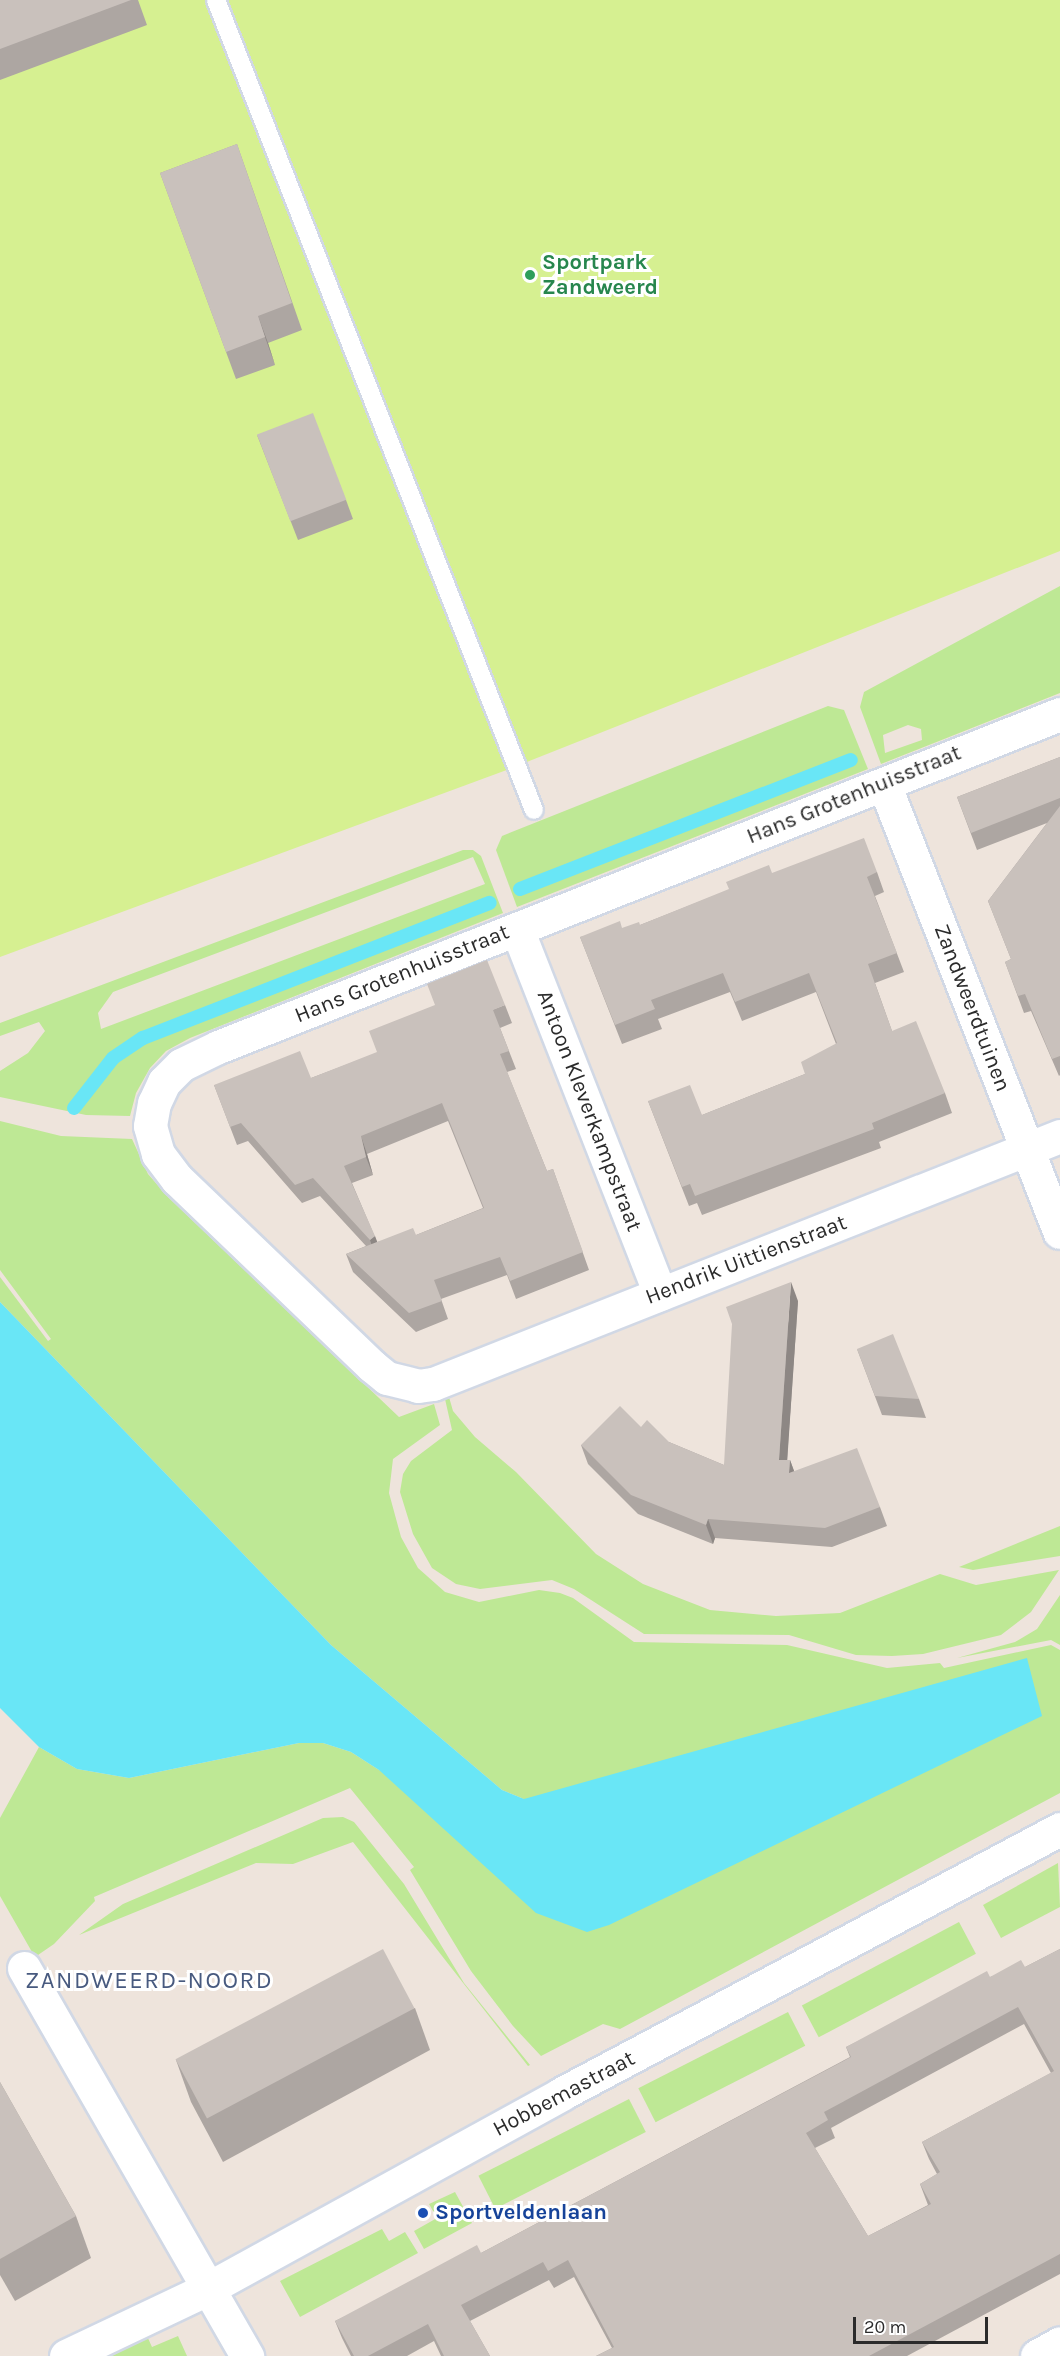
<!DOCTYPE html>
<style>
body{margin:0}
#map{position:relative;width:1060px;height:2356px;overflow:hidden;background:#eee4dc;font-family:Karla,sans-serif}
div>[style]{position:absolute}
.green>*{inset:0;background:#bee895;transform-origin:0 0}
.pitch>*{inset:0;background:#d6f091}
.water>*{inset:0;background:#69e6f6}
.stream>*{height:14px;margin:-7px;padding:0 7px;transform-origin:7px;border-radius:7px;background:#69e6f6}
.roads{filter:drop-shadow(2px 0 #d1d8e5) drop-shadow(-2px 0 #d1d8e5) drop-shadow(0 2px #d1d8e5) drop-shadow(0 -2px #d1d8e5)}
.lane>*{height:18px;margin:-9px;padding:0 9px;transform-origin:9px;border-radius:9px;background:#fff}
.street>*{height:33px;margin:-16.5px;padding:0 16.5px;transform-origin:16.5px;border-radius:16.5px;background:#fff}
.wall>*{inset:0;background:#ada6a2}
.shaded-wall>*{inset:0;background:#8d8784}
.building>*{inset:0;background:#c9c1bc;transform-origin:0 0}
.dots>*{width:16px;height:16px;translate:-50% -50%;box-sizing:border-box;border:3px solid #fff;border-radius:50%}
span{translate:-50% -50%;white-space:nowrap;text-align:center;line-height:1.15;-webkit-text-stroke:6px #fff;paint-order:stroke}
.leisure-label{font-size:22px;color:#27864d;font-weight:700}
.left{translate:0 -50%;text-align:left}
.street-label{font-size:22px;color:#2b2b2b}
.transit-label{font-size:22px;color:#164399;font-weight:700}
.neighbourhood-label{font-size:24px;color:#485a7f;letter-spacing:1.5px}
.scale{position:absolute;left:853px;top:2317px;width:135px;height:27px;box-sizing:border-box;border:3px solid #2b2b2b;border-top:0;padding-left:8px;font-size:18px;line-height:21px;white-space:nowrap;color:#2b2b2b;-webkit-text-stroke:4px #fff;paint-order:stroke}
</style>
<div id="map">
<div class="green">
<i style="clip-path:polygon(evenodd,1060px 586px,1060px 693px,881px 764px,860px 707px,864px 692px,1060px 586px,908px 725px,921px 729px,922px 740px,885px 753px,883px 735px,908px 725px)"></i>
<i style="clip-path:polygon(828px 706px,844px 710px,868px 769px,517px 907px,496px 850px,502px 836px)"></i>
<i style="clip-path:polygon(evenodd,463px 850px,473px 850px,481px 856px,503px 913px,190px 1038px,166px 1051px,150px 1068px,136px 1093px,130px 1116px,86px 1115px,0 1097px,0 1071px,28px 1053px,45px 1031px,39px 1022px,0 1036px,0 1023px,463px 850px,473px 857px,485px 884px,101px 1029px,98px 1013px,113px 992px,473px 857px)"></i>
<i style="clip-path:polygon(0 1121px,61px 1136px,132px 1139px,148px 1174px,169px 1198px,399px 1417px,434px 1404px,440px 1425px,393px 1459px,389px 1493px,401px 1537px,418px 1568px,445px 1592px,479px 1602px,539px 1590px,560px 1593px,573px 1598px,634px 1642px,787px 1645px,887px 1668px,940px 1663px,944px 1668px,1051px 1645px,1060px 1650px,1060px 1793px,620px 2029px,603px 2024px,541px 2056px,513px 2026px,471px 1971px,410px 1870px,414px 1867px,350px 1788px,94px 1897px,95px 1901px,54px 1944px,38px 1955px,32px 1952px,0 1896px,0 1818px,39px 1747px,77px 1769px,129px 1778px,299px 1743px,323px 1743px,351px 1752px,379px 1770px,524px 1799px,502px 1790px,331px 1645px,0 1302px,0 1277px,48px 1341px,51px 1339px,0 1270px)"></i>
<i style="clip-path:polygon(449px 1397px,453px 1411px,475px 1437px,516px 1472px,596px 1554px,643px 1584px,710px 1610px,776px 1616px,840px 1613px,940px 1574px,976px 1585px,1059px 1570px,1031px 1612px,1001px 1635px,923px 1654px,892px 1656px,856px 1655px,789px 1635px,644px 1634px,574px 1589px,552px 1580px,480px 1589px,456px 1584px,432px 1568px,413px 1534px,400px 1492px,403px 1474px,411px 1461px,452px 1430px,445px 1399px)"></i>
<i style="clip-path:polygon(1060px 1526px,1060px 1556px,973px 1570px,959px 1567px)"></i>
<i style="clip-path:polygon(1060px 1595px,1060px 1645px,1051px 1640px,957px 1658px,1015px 1642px,1037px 1629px)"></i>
<i style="clip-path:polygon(343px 1817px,354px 1822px,404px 1884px,464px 1983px,530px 2065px,528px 2066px,353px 1842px,293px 1864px,256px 1863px,79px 1935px,123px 1904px,323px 1818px)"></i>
<i style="clip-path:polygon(1058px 1863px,1060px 1907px,1001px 1938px,983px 1905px)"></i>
<i style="left:959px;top:1922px;width:36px;height:178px;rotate:62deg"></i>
<i style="left:788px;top:2012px;width:38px;height:168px;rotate:63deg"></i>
<i style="left:629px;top:2099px;width:37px;height:169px;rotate:63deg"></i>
<i style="clip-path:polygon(455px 2192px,472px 2223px,424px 2249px,414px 2231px,437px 2218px,429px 2204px)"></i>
<i style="clip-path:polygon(382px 2229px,389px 2241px,405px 2232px,418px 2253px,300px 2317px,280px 2281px)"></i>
<i style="clip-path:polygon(147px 2336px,152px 2347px,178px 2336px,187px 2356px,104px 2356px)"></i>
</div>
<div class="pitch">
<i style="clip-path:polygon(0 0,1060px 0,1060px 551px,504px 771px,0 957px)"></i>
</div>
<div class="water">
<i style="clip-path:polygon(0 1302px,331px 1645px,502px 1790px,524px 1799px,1027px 1658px,1042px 1716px,609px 1925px,587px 1932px,536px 1913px,379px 1770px,351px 1752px,323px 1743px,299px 1743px,129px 1778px,77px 1769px,39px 1747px,0 1708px)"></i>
</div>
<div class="stream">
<i style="left:520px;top:889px;width:355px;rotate:-21.3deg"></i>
<i style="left:74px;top:1108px;width:63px;rotate:-52deg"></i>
<i style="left:113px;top:1058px;width:36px;rotate:-34deg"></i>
<i style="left:143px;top:1038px;width:372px;rotate:-21.3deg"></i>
</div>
<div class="roads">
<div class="lane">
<i style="left:216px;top:0;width:870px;rotate:68.57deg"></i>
</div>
<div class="street">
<i style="left:1060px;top:714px;width:905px;rotate:158.42deg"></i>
<i style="left:218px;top:1047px;width:41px;rotate:154.1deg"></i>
<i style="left:181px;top:1065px;width:24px;rotate:135deg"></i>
<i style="left:164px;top:1082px;width:23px;rotate:115deg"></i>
<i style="left:154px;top:1103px;width:23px;rotate:100deg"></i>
<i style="left:150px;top:1126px;width:29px;rotate:74deg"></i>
<i style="left:158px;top:1154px;width:31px;rotate:53deg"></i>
<i style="left:177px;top:1179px;width:270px;rotate:43.8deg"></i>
<i style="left:372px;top:1366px;width:19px;rotate:39deg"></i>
<i style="left:387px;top:1378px;width:32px;rotate:14deg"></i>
<i style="left:418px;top:1386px;width:15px;rotate:-8deg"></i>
<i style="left:433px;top:1384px;width:674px;rotate:-21.58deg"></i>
<i style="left:884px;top:784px;width:481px;rotate:68.6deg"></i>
<i style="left:517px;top:929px;width:392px;rotate:68.6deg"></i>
<i style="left:24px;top:1968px;width:448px;rotate:60.1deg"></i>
<i style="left:66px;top:2356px;width:156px;rotate:-25.4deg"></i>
<i style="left:207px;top:2289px;width:404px;rotate:-28.8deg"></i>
<i style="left:561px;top:2094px;width:565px;rotate:-27.97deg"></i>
<i style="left:1037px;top:2356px;width:26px;rotate:-29deg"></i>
</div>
</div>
<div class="wall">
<i style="clip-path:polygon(0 0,138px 0,147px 25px,0 80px)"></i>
<i style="clip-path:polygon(237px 144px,302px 330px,268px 343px,275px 365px,236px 379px,160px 173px)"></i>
<i style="clip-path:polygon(257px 435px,346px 500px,353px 519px,298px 540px)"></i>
<i style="clip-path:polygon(1060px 757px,1060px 1075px,1059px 1076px,1031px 1011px,1024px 1013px,1005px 962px,1011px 959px,988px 901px,1047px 823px,977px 850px,957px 797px)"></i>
<i style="clip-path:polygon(877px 872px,884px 892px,875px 896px,904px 972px,875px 983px,892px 1031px,945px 1093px,952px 1113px,879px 1142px,881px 1148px,702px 1215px,697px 1203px,689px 1206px,648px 1101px,702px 1115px,805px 1074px,836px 1044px,816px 992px,742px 1021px,730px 992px,658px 1019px,662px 1029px,622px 1044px,580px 937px,640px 925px,772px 873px)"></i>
<i style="clip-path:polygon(evenodd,505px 1005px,512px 1023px,500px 1028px,516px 1069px,507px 1072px,547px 1171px,553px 1169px,589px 1270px,516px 1299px,507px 1275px,441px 1299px,448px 1319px,416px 1332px,353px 1272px,346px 1254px,366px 1246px,320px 1196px,302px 1203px,248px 1141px,237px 1145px,214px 1085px,311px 1078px,505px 1005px,448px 1121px,483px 1208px,416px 1235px,377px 1242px,352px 1183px,373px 1175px,367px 1154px,448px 1121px)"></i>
<i style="clip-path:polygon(798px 1301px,787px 1460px,790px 1460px,794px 1471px,880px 1507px,887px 1526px,832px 1547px,715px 1538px,713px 1544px,638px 1514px,588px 1464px,581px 1445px,669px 1442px,724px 1465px)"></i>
<i style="clip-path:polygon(857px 1349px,919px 1399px,926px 1418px,882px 1415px)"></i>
<i style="clip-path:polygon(evenodd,1060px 1949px,1060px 2274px,907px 2356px,596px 2356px,612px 2348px,574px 2277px,554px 2288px,549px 2280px,470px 2321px,490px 2356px,441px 2356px,434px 2341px,407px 2356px,351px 2356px,342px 2338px,335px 2321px,481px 2253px,850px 2057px,846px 2047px,990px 1977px,1025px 1967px,1060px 1949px,1024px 2024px,1051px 2073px,922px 2142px,929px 2159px,937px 2174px,920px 2184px,928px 2205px,868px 2236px,815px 2148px,835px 2138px,831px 2128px,1024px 2024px)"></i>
<i style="clip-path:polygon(415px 2008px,430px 2050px,223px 2162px,191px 2102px,176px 2060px)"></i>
<i style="clip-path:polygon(0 2082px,76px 2216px,91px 2258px,15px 2301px,0 2275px)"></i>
</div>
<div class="shaded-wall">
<i style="clip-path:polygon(258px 316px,268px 343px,275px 365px,265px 337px)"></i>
<i style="clip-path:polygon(361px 1136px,367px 1154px,373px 1175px,366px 1157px)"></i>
<i style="clip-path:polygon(375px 1236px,382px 1255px,376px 1258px,370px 1240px)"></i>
<i style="clip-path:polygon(791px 1282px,798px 1301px,786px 1478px,779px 1460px)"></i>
<i style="clip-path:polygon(790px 1460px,797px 1479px,789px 1473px)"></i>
<i style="clip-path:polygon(708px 1519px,715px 1538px,713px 1544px,706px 1525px)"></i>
</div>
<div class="building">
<i style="clip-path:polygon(0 0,131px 0,0 49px)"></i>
<i style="clip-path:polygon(237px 144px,292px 303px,258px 316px,265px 337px,226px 352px,160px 173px)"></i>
<i style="left:313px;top:413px;width:93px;height:60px;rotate:69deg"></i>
<i style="clip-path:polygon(1060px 757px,1060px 798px,971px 833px,957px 797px)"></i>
<i style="clip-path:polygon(1060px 806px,1060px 1056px,1052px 1059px,1025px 994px,1018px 996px,1005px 962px,1011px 959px,988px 901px)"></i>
<i style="clip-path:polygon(864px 838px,877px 872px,867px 877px,897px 953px,868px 964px,892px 1031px,916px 1021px,945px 1093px,872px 1123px,874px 1129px,695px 1196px,690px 1184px,682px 1187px,648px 1101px,690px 1085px,702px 1115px,805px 1074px,801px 1062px,837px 1043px,809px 973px,735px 1002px,723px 973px,651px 1000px,655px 1009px,615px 1025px,580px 937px,620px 921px,622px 928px,639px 922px,640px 925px,729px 889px,726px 882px,769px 865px,772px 873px)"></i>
<i style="clip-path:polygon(487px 960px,505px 1005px,493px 1010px,509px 1051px,500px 1054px,547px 1171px,553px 1169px,583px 1252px,510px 1281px,500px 1257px,434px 1280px,442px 1301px,409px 1313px,346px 1254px,413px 1228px,416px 1235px,484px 1208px,442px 1103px,361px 1136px,366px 1157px,344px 1166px,375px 1236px,370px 1240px,313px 1178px,295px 1185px,241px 1123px,230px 1127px,214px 1085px,300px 1051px,311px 1078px,377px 1052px,369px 1031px,435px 1005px,427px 984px)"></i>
<i style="clip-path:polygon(791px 1282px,779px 1460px,790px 1460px,789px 1473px,857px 1448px,880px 1507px,825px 1528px,708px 1519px,706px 1525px,631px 1495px,581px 1445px,620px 1406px,641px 1427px,647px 1420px,669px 1442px,724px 1465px,732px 1324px,726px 1307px)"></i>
<i style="clip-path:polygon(893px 1334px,919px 1399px,875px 1396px,857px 1349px)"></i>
<i style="left:383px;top:1949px;width:67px;height:235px;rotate:62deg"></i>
<i style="clip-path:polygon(evenodd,1060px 1949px,1060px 2254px,869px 2356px,596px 2356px,614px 2347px,568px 2260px,548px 2271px,543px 2262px,461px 2305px,490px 2356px,444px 2356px,428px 2324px,368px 2356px,354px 2356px,335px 2321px,477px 2245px,481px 2253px,851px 2057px,846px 2047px,987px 1971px,990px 1977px,1021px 1960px,1025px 1967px,1060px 1949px,1018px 2007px,1054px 2071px,922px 2142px,940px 2172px,920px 2184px,931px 2204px,868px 2236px,806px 2133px,828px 2120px,824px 2112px,1018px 2007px)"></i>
<i style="clip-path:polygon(0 2082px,76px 2216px,0 2259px)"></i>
</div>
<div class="dots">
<i style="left:530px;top:275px;background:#2e9e5b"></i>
<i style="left:423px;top:2213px;background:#1a4fb4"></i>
</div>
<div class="leisure-label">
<span class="left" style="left:542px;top:275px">Sportpark<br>Zandweerd</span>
</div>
<div class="street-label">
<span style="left:854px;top:795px;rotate:-22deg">Hans Grotenhuisstraat</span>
<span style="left:402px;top:974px;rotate:-22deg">Hans Grotenhuisstraat</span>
<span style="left:972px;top:1008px;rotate:69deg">Zandweerdtuinen</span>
<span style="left:589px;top:1111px;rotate:69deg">Antoon Kleverkampstraat</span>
<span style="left:746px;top:1260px;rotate:-21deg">Hendrik Uittienstraat</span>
<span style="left:564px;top:2094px;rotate:-28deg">Hobbemastraat</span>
</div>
<div class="transit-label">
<span class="left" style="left:435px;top:2213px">Sportveldenlaan</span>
</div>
<div class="neighbourhood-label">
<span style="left:149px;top:1981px">ZANDWEERD-NOORD</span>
</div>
<div class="scale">20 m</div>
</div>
